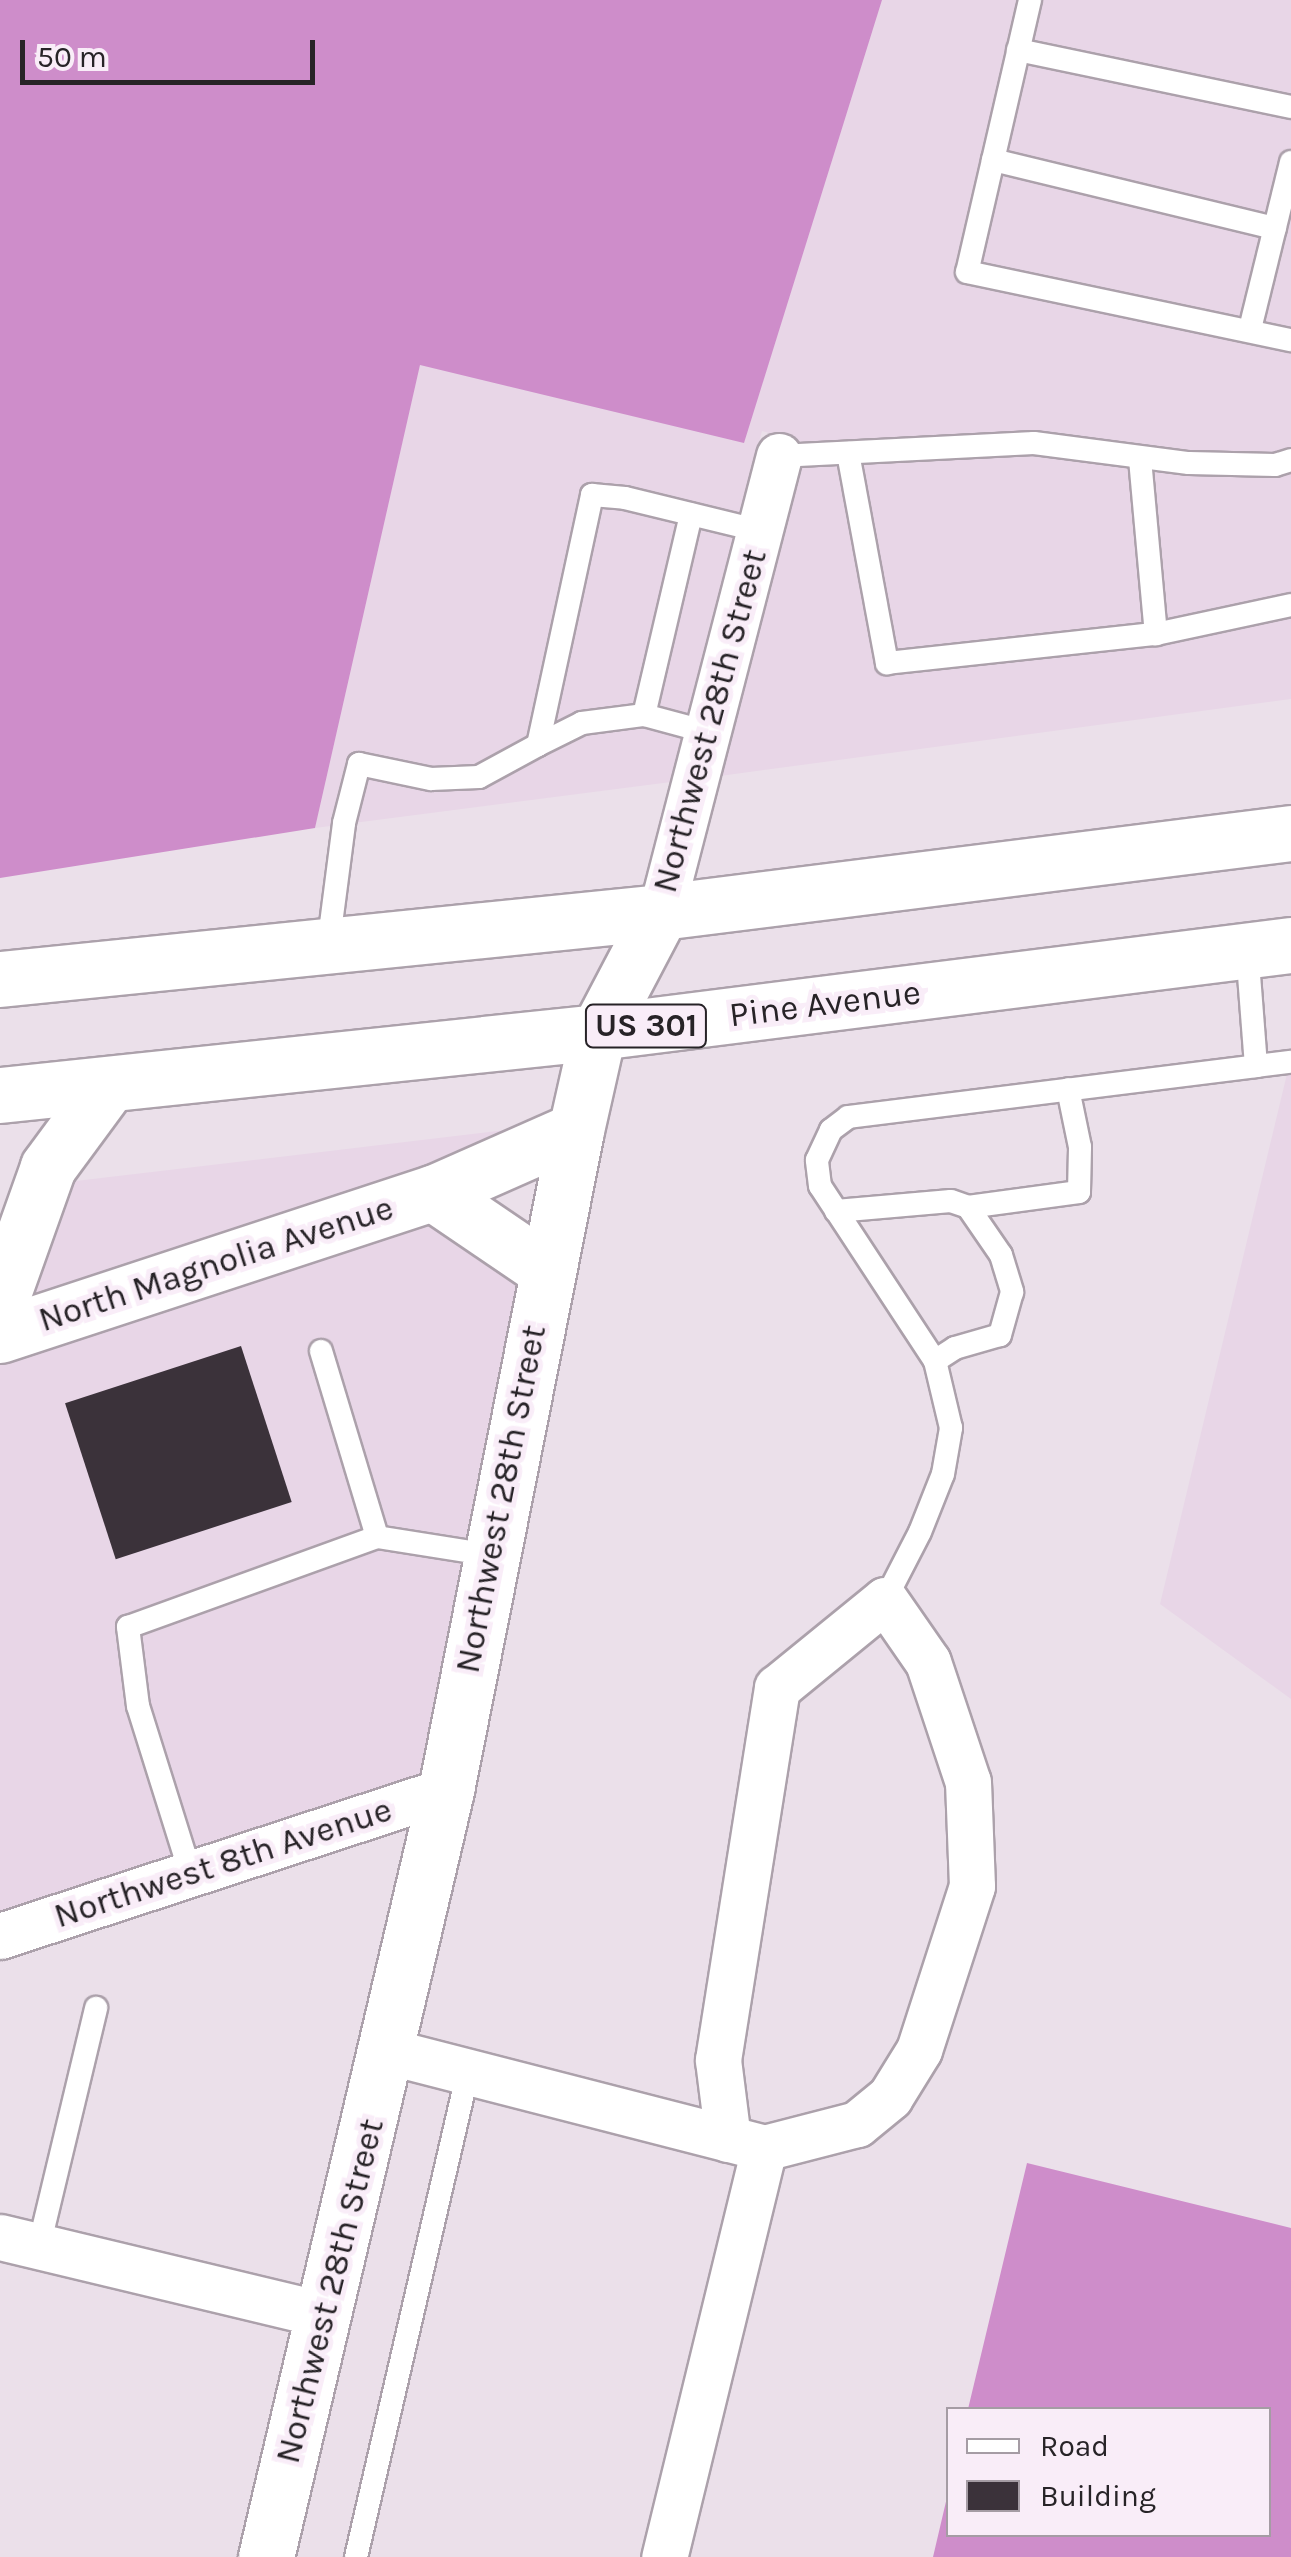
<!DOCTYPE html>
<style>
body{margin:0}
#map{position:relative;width:1291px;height:2557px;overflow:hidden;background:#ebe0ea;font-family:Karla,sans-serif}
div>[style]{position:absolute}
.built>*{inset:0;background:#e8d6e7}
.forest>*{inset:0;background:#ce8dca}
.building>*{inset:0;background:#3b323a;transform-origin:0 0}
.roads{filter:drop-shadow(2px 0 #aca1ab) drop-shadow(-2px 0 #aca1ab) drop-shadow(0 2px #aca1ab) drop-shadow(0 -2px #aca1ab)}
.service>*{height:22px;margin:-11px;padding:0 11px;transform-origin:11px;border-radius:11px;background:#fff}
.minor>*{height:45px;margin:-22.5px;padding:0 22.5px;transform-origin:22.5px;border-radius:22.5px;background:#fff}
.tertiary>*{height:55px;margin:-27.5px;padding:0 27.5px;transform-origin:27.5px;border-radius:27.5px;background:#fff}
.secondary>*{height:55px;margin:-27.5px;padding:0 27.5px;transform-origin:27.5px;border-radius:27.5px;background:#fff}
.trunk>*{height:55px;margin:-27.5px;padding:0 27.5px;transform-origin:27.5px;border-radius:27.5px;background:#fff}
span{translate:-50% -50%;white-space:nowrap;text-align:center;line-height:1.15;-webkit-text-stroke:10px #f9edf8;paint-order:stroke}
.shield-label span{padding:2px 8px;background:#f9edf8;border:2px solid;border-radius:8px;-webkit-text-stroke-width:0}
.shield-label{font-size:32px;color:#272327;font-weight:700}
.street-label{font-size:35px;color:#272327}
.legend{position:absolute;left:946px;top:2407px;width:325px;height:130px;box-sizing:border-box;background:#f9edf8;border:2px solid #a59ca4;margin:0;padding:12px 18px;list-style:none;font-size:30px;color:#272327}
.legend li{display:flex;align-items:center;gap:20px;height:50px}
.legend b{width:50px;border:2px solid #a59ca4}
.scale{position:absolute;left:20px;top:40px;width:295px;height:45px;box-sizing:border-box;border:5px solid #272327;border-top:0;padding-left:12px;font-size:30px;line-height:35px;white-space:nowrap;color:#272327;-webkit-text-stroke:8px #f9edf8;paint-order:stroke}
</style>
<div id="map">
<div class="built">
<i style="clip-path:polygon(882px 0,1291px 0,1291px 699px,720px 776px,806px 443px,762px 431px,671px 782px,315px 828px,420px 364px,744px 442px)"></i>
<i style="clip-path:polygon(1291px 1057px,1291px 1699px,1160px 1604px)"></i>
<i style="clip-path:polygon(532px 1127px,436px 1170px,25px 1306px,67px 1182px)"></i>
<i style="clip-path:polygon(424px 1219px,520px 1277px,425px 1774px,0 1914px,0 1364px,5px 1365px,8px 1356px)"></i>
</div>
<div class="forest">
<i style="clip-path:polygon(0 0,882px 0,744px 443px,420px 365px,315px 828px,0 878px)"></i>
<i style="clip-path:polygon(1027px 2163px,1291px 2228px,1291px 2557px,933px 2557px,948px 2493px,948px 2534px,1268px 2534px,1268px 2410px,968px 2409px)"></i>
</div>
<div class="building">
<i style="left:241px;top:1346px;width:164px;height:185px;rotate:72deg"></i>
</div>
<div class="roads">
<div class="service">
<i style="left:1030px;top:0;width:279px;rotate:103deg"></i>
<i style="left:967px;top:272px;width:331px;rotate:11.9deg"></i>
<i style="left:1018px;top:50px;width:279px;rotate:11.8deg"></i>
<i style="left:993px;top:160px;width:290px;rotate:13.6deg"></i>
<i style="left:1250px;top:329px;width:172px;rotate:-76.2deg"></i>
<i style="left:848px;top:453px;width:214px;rotate:79.5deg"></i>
<i style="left:887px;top:663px;width:271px;rotate:-6.2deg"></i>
<i style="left:1156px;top:634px;width:138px;rotate:-12.1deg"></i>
<i style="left:779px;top:456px;width:255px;rotate:-2.9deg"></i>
<i style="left:1034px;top:443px;width:156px;rotate:7.4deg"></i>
<i style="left:1189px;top:463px;width:86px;rotate:1.3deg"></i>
<i style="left:1275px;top:465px;width:17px;rotate:-17deg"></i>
<i style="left:1140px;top:459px;width:176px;rotate:84.8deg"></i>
<i style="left:644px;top:715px;width:65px;rotate:15.1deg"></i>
<i style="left:538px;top:745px;width:49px;rotate:-26.6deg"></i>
<i style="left:582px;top:723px;width:63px;rotate:-7.4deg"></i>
<i style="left:644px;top:715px;width:206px;rotate:-76.8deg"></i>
<i style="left:328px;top:947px;width:125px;rotate:-82.6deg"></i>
<i style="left:344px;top:823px;width:61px;rotate:-75.7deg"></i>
<i style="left:359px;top:764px;width:74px;rotate:11.8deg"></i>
<i style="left:431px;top:779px;width:48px;rotate:-2.4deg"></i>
<i style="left:479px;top:777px;width:67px;rotate:-28.5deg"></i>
<i style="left:538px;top:745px;width:256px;rotate:-77.8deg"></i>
<i style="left:592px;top:495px;width:33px;rotate:5deg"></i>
<i style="left:625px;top:498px;width:139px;rotate:13.7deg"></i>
<i style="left:1256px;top:1066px;width:35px;rotate:-7deg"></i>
<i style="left:968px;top:1207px;width:112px;rotate:-7.7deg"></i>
<i style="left:1079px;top:1192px;width:45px;rotate:-88.7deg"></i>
<i style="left:1080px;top:1147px;width:59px;rotate:-101.7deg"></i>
<i style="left:836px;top:1211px;width:115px;rotate:-5deg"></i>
<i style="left:951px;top:1201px;width:18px;rotate:19deg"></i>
<i style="left:968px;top:1207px;width:58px;rotate:55.5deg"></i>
<i style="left:1001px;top:1255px;width:39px;rotate:73deg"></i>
<i style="left:1012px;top:1292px;width:45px;rotate:105.6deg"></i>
<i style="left:1000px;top:1335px;width:47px;rotate:163.9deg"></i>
<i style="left:955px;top:1348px;width:24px;rotate:147deg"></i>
<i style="left:321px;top:1351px;width:194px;rotate:73.2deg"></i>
<i style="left:885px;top:1600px;width:76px;rotate:-62.8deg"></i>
<i style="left:920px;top:1532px;width:62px;rotate:-68.4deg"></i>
<i style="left:943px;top:1474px;width:47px;rotate:-80.1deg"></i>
<i style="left:951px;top:1428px;width:69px;rotate:-103.4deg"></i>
<i style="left:935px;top:1361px;width:209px;rotate:-123.3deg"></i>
<i style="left:820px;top:1186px;width:26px;rotate:-97deg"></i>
<i style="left:817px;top:1160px;width:33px;rotate:-65deg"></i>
<i style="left:831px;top:1130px;width:21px;rotate:-37deg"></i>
<i style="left:848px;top:1117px;width:411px;rotate:-7.1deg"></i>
<i style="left:1256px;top:1066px;width:116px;rotate:-94.4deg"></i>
<i style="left:191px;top:1875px;width:177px;rotate:-107.4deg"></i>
<i style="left:138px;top:1706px;width:80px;rotate:-97.2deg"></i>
<i style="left:128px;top:1627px;width:265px;rotate:-19.9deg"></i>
<i style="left:377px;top:1537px;width:115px;rotate:9deg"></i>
<i style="left:39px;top:2246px;width:245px;rotate:-76.5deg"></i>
<i style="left:356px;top:2557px;width:498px;rotate:-77deg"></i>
</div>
<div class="minor">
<i style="left:661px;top:912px;width:471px;rotate:-75.5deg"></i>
<i style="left:0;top:1936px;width:469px;rotate:-18.1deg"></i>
<i style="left:387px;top:2051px;width:389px;rotate:14.4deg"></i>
<i style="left:764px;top:2148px;width:421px;rotate:103.7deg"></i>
<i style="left:728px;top:2139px;width:80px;rotate:-97.2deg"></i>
<i style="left:718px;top:2060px;width:377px;rotate:-81deg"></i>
<i style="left:777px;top:1688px;width:139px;rotate:-39.2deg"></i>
<i style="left:885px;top:1600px;width:75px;rotate:55.3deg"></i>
<i style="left:928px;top:1662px;width:126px;rotate:71.6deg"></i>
<i style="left:968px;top:1782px;width:104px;rotate:87.8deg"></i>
<i style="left:972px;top:1886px;width:172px;rotate:107.9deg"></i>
<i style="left:919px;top:2050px;width:55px;rotate:121.7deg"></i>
<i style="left:890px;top:2097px;width:43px;rotate:140.7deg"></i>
<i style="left:857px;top:2124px;width:96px;rotate:165.5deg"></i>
<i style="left:0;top:2237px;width:333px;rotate:13.5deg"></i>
</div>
<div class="tertiary">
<i style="left:433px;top:1193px;width:135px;rotate:34.2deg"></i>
<i style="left:266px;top:2557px;width:788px;rotate:-76.79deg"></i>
<i style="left:446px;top:1790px;width:673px;rotate:-78.86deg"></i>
</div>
<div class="secondary">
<i style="left:0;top:1335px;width:456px;rotate:-18.2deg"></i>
<i style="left:433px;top:1193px;width:156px;rotate:-23.8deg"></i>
<i style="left:576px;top:1130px;width:100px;rotate:-77.3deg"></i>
<i style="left:598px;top:1032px;width:136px;rotate:-62.3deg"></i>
</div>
<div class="trunk">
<i style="left:0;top:979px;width:664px;rotate:-5.79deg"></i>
<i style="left:661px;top:912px;width:635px;rotate:-7.15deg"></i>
<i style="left:0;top:1095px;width:601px;rotate:-6.01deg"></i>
<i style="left:598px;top:1032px;width:698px;rotate:-7.16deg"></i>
<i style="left:0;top:1302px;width:143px;rotate:-70.4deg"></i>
<i style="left:48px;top:1167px;width:99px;rotate:-53.6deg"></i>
</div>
</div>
<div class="shield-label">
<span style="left:646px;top:1026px">US 301</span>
</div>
<div class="street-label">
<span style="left:710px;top:721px;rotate:-75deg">Northwest 28th Street</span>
<span style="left:825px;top:1004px;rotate:-7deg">Pine Avenue</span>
<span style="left:216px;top:1264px;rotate:-18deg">North Magnolia Avenue</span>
<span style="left:501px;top:1499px;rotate:-79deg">Northwest 28th Street</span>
<span style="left:223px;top:1863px;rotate:-18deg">Northwest 8th Avenue</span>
<span style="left:330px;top:2291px;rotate:-76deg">Northwest 28th Street</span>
</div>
<ul class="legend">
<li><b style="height:12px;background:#fff"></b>Road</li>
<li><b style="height:28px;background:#3b323a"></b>Building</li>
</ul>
<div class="scale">50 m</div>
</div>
